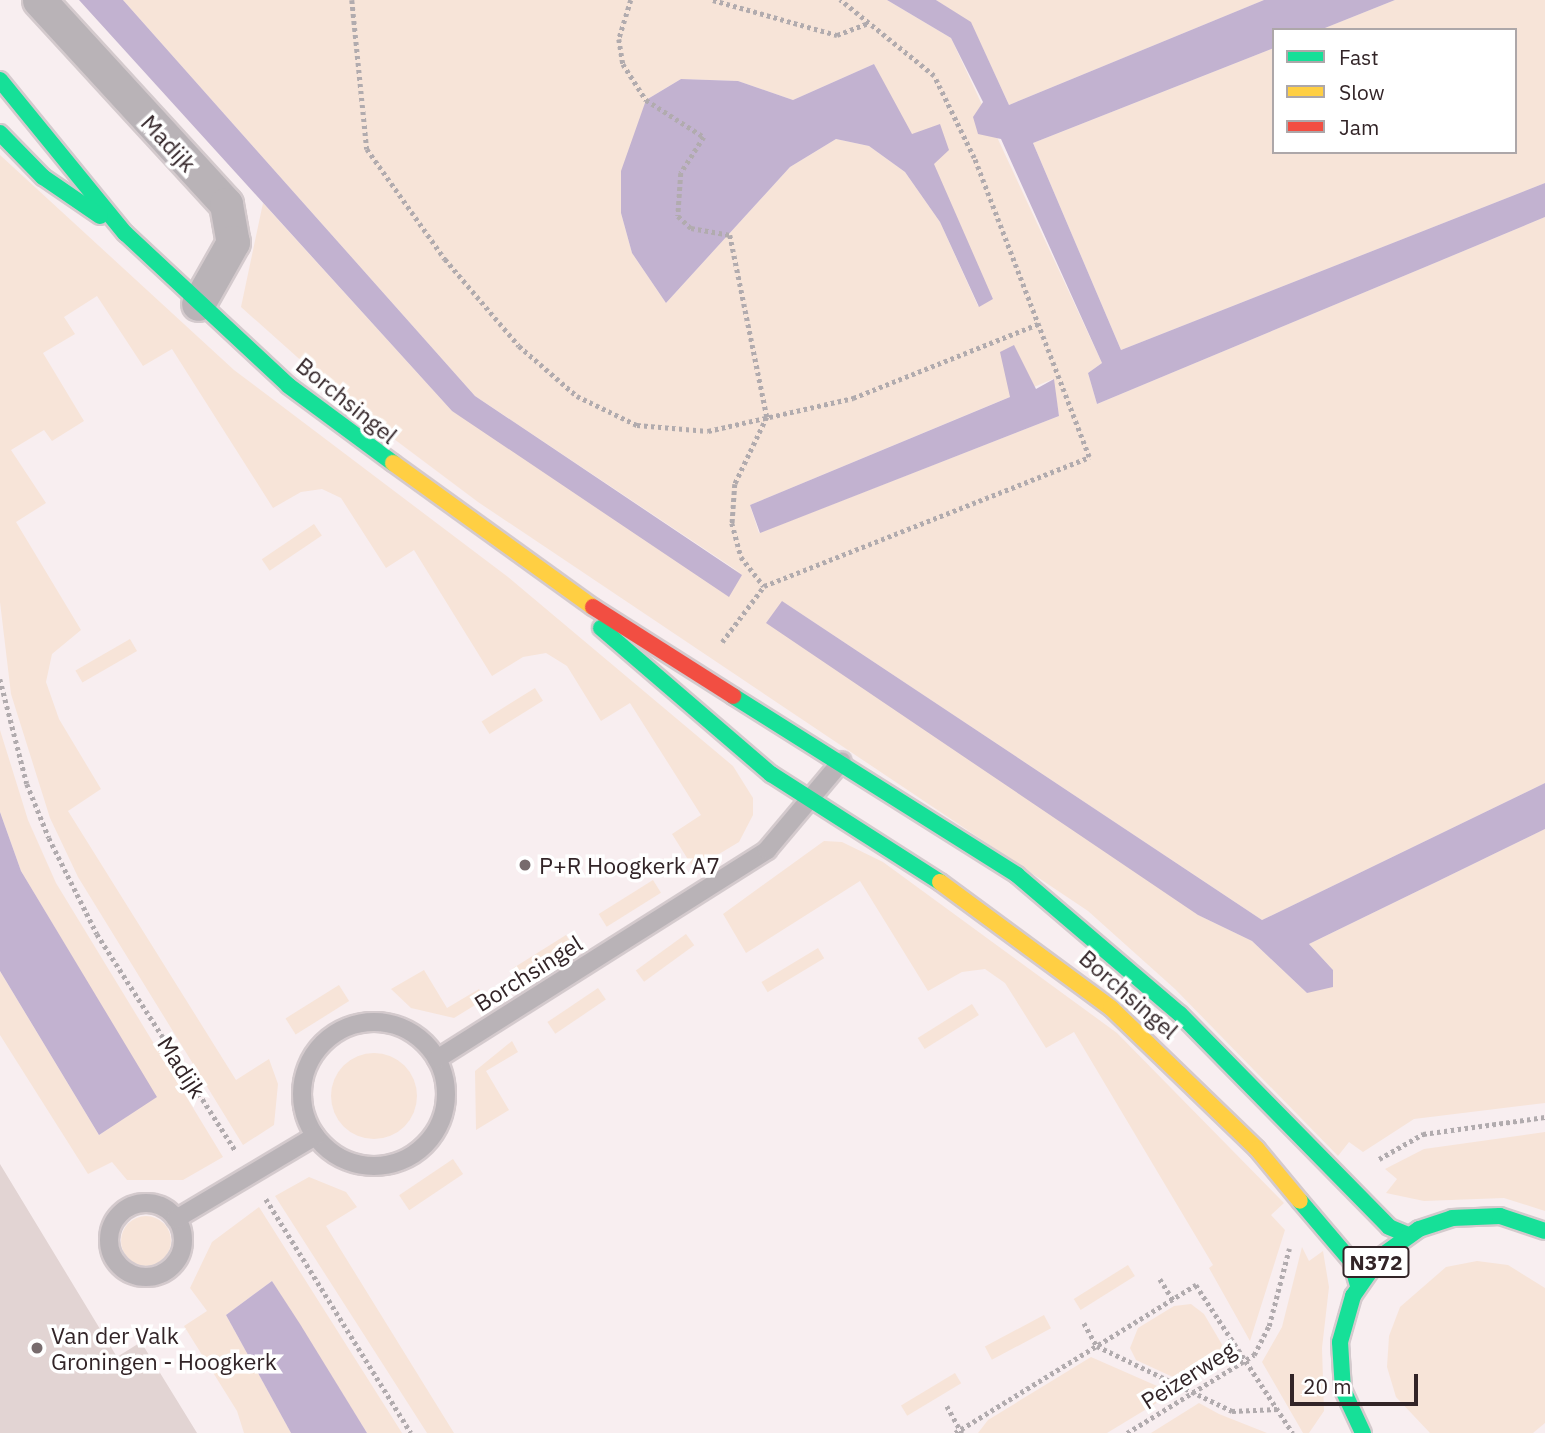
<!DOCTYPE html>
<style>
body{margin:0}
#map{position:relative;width:1545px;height:1433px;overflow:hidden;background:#f8eef0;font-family:"IBM Plex Sans",sans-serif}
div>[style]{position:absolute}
.green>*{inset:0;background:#f7e4d8;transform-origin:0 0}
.round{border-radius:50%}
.water>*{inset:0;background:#c2b2d0}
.building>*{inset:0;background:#e2d4d3}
.path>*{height:4.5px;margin-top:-2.25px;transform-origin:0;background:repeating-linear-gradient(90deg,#b1abae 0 3.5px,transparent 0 7px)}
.roads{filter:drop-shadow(2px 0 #d4cacd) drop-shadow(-2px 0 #d4cacd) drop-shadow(0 2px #d4cacd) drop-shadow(0 -2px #d4cacd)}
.lane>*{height:18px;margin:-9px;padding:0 9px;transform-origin:9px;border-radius:9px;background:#b9b3b7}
.lane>.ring{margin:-9px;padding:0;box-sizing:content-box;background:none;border:18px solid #b9b3b7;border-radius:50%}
.street>*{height:33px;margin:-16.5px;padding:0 16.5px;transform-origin:16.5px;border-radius:16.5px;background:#b9b3b7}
.fast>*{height:16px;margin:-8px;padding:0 8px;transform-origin:8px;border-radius:8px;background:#16e098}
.slow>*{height:16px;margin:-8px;padding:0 8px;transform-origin:8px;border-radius:8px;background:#ffcf43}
.jam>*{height:16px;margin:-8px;padding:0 8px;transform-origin:8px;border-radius:8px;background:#f24e42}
.dots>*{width:19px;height:19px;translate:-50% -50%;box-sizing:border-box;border:4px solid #fff;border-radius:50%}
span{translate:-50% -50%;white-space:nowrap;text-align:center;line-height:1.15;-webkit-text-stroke:7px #fff;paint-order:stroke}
.shield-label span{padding:2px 5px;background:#fff;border:2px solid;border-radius:5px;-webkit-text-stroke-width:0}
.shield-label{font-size:21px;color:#322427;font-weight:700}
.street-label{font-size:23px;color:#322427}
.poi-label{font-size:23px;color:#322427}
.left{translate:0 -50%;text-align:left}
.legend{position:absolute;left:1272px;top:28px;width:245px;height:126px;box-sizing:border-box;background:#fff;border:2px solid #ada7a9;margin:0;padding:9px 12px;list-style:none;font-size:21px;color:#322427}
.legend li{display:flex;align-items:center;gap:14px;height:35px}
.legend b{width:35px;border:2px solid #ada7a9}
.scale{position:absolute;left:1290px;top:1374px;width:128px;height:32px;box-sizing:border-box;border:4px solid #322427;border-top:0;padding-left:9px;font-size:21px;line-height:24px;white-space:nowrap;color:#322427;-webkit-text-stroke:5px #fff;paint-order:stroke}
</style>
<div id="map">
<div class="green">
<i style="clip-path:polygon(evenodd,123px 0,887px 0,951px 38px,1102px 363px,1088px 373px,1097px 404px,1545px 217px,1545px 783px,1262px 920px,782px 601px,1198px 915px,1252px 941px,1307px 993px,1333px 970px,1309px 944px,1545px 829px,1545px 1103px,1414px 1119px,1363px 1152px,1349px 1142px,1338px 1156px,1175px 989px,1088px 911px,478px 502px,362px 415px,241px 307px,263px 203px,452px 411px,742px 574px,475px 396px,123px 0,874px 64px,993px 299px,978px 306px,940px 222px,905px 172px,869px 146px,836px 139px,790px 167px,666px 303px,632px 253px,621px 213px,646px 100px,681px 79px,738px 81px,793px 100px,874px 64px,123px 0,1053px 379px,1059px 416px,759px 533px,750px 505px,1053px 379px)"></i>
<i style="clip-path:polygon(936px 0,1264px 0,1009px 105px,971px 23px)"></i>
<i style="clip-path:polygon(1395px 0,1545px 0,1545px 183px,1121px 350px,1033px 143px,1274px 48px,1274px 152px,1515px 152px,1515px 30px,1320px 30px)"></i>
<i style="clip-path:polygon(0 155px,234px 370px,508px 577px,733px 766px,753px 798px,753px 815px,739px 842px,694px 869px,672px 834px,701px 815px,630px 703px,601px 721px,567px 666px,546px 653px,523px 657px,492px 676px,414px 550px,386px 568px,341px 498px,322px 489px,301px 492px,273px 508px,172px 349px,143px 366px,97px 296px,64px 317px,75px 334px,43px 353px,84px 421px,52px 441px,44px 430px,11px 450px,46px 503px,16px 522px,81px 630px,52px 654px,46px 682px,59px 719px,101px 789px,68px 811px,236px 1080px,269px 1059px,278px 1084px,274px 1125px,243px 1145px,78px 877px,50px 818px,11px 694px,0 602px)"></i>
<i style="left:314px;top:524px;width:14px;height:63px;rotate:56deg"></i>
<i style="left:130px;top:639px;width:14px;height:63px;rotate:60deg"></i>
<i style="left:535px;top:688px;width:15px;height:63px;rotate:58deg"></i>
<i style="clip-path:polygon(0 730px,28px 820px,56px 883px,223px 1157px,183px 1180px,127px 1180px,112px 1162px,88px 1174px,0 1035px,0 971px,99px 1135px,156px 1097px,21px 871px,0 812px)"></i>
<i style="clip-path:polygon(824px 841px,842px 842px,883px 862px,1117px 1033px,1284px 1203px,1271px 1215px,1285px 1230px,1250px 1341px,1209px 1268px,1213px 1265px,1074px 1032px,1046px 1048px,1005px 983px,985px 969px,962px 972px,928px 991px,860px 881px,746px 953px,723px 914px)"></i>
<i style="left:653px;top:880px;width:15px;height:64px;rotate:58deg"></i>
<i style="left:686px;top:934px;width:14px;height:62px;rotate:54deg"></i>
<i style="left:566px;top:935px;width:13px;height:63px;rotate:58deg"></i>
<i style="left:818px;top:948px;width:12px;height:66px;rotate:59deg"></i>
<i style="clip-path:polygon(424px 970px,447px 1008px,479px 989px,485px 999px,454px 1018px,411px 1008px,391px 989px)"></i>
<i style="left:339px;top:985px;width:19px;height:63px;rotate:58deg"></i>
<i style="left:598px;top:988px;width:14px;height:61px;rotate:56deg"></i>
<i style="left:972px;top:1004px;width:13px;height:64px;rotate:58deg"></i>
<i style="clip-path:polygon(512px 1041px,518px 1052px,486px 1071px,509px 1110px,476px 1130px,475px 1071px)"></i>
<i class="round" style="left:331px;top:1053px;width:86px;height:86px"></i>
<i style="clip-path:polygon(1545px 1132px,1545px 1211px,1504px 1198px,1424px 1201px,1386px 1193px,1397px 1179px,1385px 1169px,1424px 1149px)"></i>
<i style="left:453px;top:1159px;width:18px;height:65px;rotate:56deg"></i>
<i style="clip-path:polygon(309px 1177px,346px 1192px,357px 1207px,326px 1226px,454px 1433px,427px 1433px,275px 1196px)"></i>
<i style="clip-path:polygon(259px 1207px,402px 1433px,367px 1433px,272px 1281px,226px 1315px,291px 1433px,244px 1433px,237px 1411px,184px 1326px,207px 1311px,190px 1288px,212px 1242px)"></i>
<i class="round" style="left:121px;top:1216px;width:50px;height:50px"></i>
<i style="clip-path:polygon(1302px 1247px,1309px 1261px,1323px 1251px,1329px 1287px,1322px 1348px,1324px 1411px,1309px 1433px,1303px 1433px,1262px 1362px,1282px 1327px)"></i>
<i style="clip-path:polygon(1477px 1261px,1508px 1265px,1545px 1288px,1545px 1423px,1533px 1433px,1430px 1433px,1396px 1397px,1387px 1367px,1389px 1336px,1400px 1307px,1446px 1267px)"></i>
<i style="left:1128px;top:1265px;width:13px;height:64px;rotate:58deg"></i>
<i style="clip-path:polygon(1191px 1304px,1204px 1314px,1230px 1358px,1188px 1384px,1136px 1360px,1130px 1348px,1138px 1328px,1174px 1306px)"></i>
<i style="left:1044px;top:1315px;width:15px;height:67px;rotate:62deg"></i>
<i style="clip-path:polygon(1091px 1357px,1173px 1393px,1107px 1433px,978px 1433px,988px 1420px)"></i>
<i style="left:955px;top:1373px;width:12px;height:63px;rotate:59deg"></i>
<i style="clip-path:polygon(1199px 1403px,1219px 1414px,1267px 1433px,1151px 1433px)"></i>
</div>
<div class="water">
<i style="clip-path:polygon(79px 0,123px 0,475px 396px,742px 575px,729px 597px,452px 411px)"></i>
<i style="clip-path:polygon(887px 0,936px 0,971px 22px,1009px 105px,1264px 0,1395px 0,1320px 30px,1274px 30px,1274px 48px,1033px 143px,1121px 350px,1545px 183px,1545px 217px,1097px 404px,1088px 373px,1102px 363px,1001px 139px,978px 134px,973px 117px,983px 102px,951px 38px)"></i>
<i style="clip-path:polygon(874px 64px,912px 134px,940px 124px,949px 150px,934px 164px,993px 299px,979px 307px,940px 222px,905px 172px,869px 146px,836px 139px,790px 167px,666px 303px,632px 253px,621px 213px,621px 171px,646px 100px,681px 79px,738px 81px,793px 100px)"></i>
<i style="clip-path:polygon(1014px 345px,1036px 389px,1054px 379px,1059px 416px,760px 533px,750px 505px,1010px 397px,1000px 352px)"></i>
<i style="clip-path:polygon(782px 601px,1262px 920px,1545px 783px,1545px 829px,1309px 944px,1333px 970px,1333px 987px,1307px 993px,1252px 941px,1198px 915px,766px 623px)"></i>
<i style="clip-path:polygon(0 812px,21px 871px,157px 1097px,99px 1135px,0 971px)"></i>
<i style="clip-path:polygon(272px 1281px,300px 1324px,367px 1433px,291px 1433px,226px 1315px)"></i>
</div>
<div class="building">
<i style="clip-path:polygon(0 1164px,117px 1357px,141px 1342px,197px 1433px,0 1433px)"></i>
</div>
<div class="path">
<i style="left:352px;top:0;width:150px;rotate:84.3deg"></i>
<i style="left:367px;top:149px;width:135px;rotate:54.7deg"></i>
<i style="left:445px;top:259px;width:114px;rotate:49.6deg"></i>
<i style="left:519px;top:346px;width:77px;rotate:40.8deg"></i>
<i style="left:577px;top:396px;width:67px;rotate:25.8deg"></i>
<i style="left:637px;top:425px;width:71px;rotate:4.8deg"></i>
<i style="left:708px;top:431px;width:149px;rotate:-12.8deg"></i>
<i style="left:853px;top:398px;width:199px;rotate:-21.8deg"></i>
<i style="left:631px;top:0;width:41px;rotate:107.1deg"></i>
<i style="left:619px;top:39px;width:25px;rotate:81deg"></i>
<i style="left:623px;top:64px;width:43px;rotate:57.4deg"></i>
<i style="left:646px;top:100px;width:69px;rotate:32.5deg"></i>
<i style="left:704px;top:137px;width:43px;rotate:122.6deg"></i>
<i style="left:681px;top:173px;width:43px;rotate:94deg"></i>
<i style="left:678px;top:216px;width:18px;rotate:43deg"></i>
<i style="left:691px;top:228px;width:40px;rotate:10deg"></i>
<i style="left:730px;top:235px;width:186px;rotate:78.5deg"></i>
<i style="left:767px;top:417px;width:74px;rotate:115.5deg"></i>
<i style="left:735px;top:484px;width:39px;rotate:94deg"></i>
<i style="left:732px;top:523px;width:35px;rotate:75deg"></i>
<i style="left:741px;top:557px;width:37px;rotate:52deg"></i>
<i style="left:713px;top:0;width:129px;rotate:15.8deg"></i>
<i style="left:837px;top:35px;width:34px;rotate:-21deg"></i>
<i style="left:722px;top:642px;width:70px;rotate:-53.1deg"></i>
<i style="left:764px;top:586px;width:350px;rotate:-21.6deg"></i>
<i style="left:1089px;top:457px;width:320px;rotate:-111deg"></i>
<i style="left:974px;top:158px;width:91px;rotate:-116deg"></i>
<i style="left:934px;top:76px;width:121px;rotate:-141deg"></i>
<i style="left:0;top:679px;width:108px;rotate:75.6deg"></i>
<i style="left:27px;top:784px;width:58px;rotate:67.8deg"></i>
<i style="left:49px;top:838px;width:107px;rotate:63.4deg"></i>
<i style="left:97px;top:934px;width:256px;rotate:57.4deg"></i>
<i style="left:1379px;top:1159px;width:51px;rotate:-29.6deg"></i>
<i style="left:1423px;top:1134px;width:123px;rotate:-7.9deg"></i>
<i style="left:266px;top:1199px;width:275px;rotate:58.2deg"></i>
<i style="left:1160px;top:1279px;width:25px;rotate:58deg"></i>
<i style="left:1084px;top:1323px;width:26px;rotate:61deg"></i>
<i style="left:1097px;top:1346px;width:150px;rotate:25.7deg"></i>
<i style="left:1232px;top:1411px;width:46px;rotate:-2.5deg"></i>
<i style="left:947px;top:1406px;width:31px;rotate:61deg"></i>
<i style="left:955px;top:1433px;width:283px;rotate:-31.6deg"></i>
<i style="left:1196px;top:1285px;width:177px;rotate:56.8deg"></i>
<i style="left:1127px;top:1433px;width:149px;rotate:-31.6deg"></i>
<i style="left:1254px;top:1355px;width:33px;rotate:-63deg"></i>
<i style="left:1269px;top:1326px;width:80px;rotate:-75.4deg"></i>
</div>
<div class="roads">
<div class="lane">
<i class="ring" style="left:302px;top:1022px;width:126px;height:126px"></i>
<i style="left:437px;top:1059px;width:391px;rotate:-32.3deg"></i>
<i style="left:767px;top:850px;width:116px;rotate:-49.9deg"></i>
<i class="ring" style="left:109px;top:1203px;width:56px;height:56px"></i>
<i style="left:176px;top:1219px;width:162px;rotate:-30.8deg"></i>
</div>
<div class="street">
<i style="left:39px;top:0;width:277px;rotate:47.5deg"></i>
<i style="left:226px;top:204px;width:39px;rotate:80deg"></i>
<i style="left:233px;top:242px;width:71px;rotate:119.4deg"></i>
</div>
<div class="fast">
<i style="left:0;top:80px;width:198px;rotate:50.8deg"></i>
<i style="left:125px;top:233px;width:224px;rotate:43deg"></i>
<i style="left:289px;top:386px;width:129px;rotate:36.5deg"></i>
<i style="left:0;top:133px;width:62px;rotate:45.7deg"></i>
<i style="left:43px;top:177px;width:69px;rotate:34.4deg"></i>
<i style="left:601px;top:628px;width:224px;rotate:40.7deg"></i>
<i style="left:771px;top:774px;width:201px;rotate:32.6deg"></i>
<i style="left:733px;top:696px;width:336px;rotate:32.2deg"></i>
<i style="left:1017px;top:875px;width:214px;rotate:40.5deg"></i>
<i style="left:1180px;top:1014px;width:298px;rotate:45.5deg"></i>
<i style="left:1389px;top:1227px;width:21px;rotate:23deg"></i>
<i style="left:1300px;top:1201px;width:79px;rotate:49.6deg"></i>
<i style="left:1351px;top:1261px;width:26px;rotate:74deg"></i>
<i style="left:1363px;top:1433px;width:47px;rotate:-114.9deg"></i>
<i style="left:1343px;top:1390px;width:48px;rotate:-93.6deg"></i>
<i style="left:1340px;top:1342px;width:48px;rotate:-74.2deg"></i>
<i style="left:1353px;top:1296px;width:47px;rotate:-55.3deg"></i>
<i style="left:1380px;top:1257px;width:48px;rotate:-35.7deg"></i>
<i style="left:1419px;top:1229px;width:35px;rotate:-18deg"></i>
<i style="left:1452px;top:1218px;width:48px;rotate:-2.4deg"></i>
<i style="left:1500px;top:1216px;width:47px;rotate:18.4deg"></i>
</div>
<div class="slow">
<i style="left:393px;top:463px;width:246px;rotate:35.8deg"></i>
<i style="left:940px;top:882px;width:212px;rotate:36.4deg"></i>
<i style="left:1111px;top:1008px;width:203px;rotate:44deg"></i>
<i style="left:1257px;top:1149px;width:67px;rotate:50.4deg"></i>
</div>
<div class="jam">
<i style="left:593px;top:607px;width:166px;rotate:32.4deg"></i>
</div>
</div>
<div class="dots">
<i style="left:525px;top:865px;background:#776b6d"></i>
<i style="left:37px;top:1348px;background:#776b6d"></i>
</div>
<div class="shield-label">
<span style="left:1376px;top:1262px">N372</span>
</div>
<div class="street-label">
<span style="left:169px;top:143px;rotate:47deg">Madijk</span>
<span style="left:347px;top:400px;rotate:39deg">Borchsingel</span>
<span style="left:528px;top:973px;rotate:-32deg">Borchsingel</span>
<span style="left:1129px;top:994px;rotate:41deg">Borchsingel</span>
<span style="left:182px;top:1067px;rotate:57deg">Madijk</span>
<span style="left:1188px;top:1375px;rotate:-32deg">Peizerweg</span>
</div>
<div class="poi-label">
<span class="left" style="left:539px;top:865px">P+R Hoogkerk A7</span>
<span class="left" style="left:51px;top:1348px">Van der Valk<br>Groningen - Hoogkerk</span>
</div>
<ul class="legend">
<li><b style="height:9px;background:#16e098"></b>Fast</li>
<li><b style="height:9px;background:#ffcf43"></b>Slow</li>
<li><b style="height:9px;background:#f24e42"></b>Jam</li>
</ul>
<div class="scale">20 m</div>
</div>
